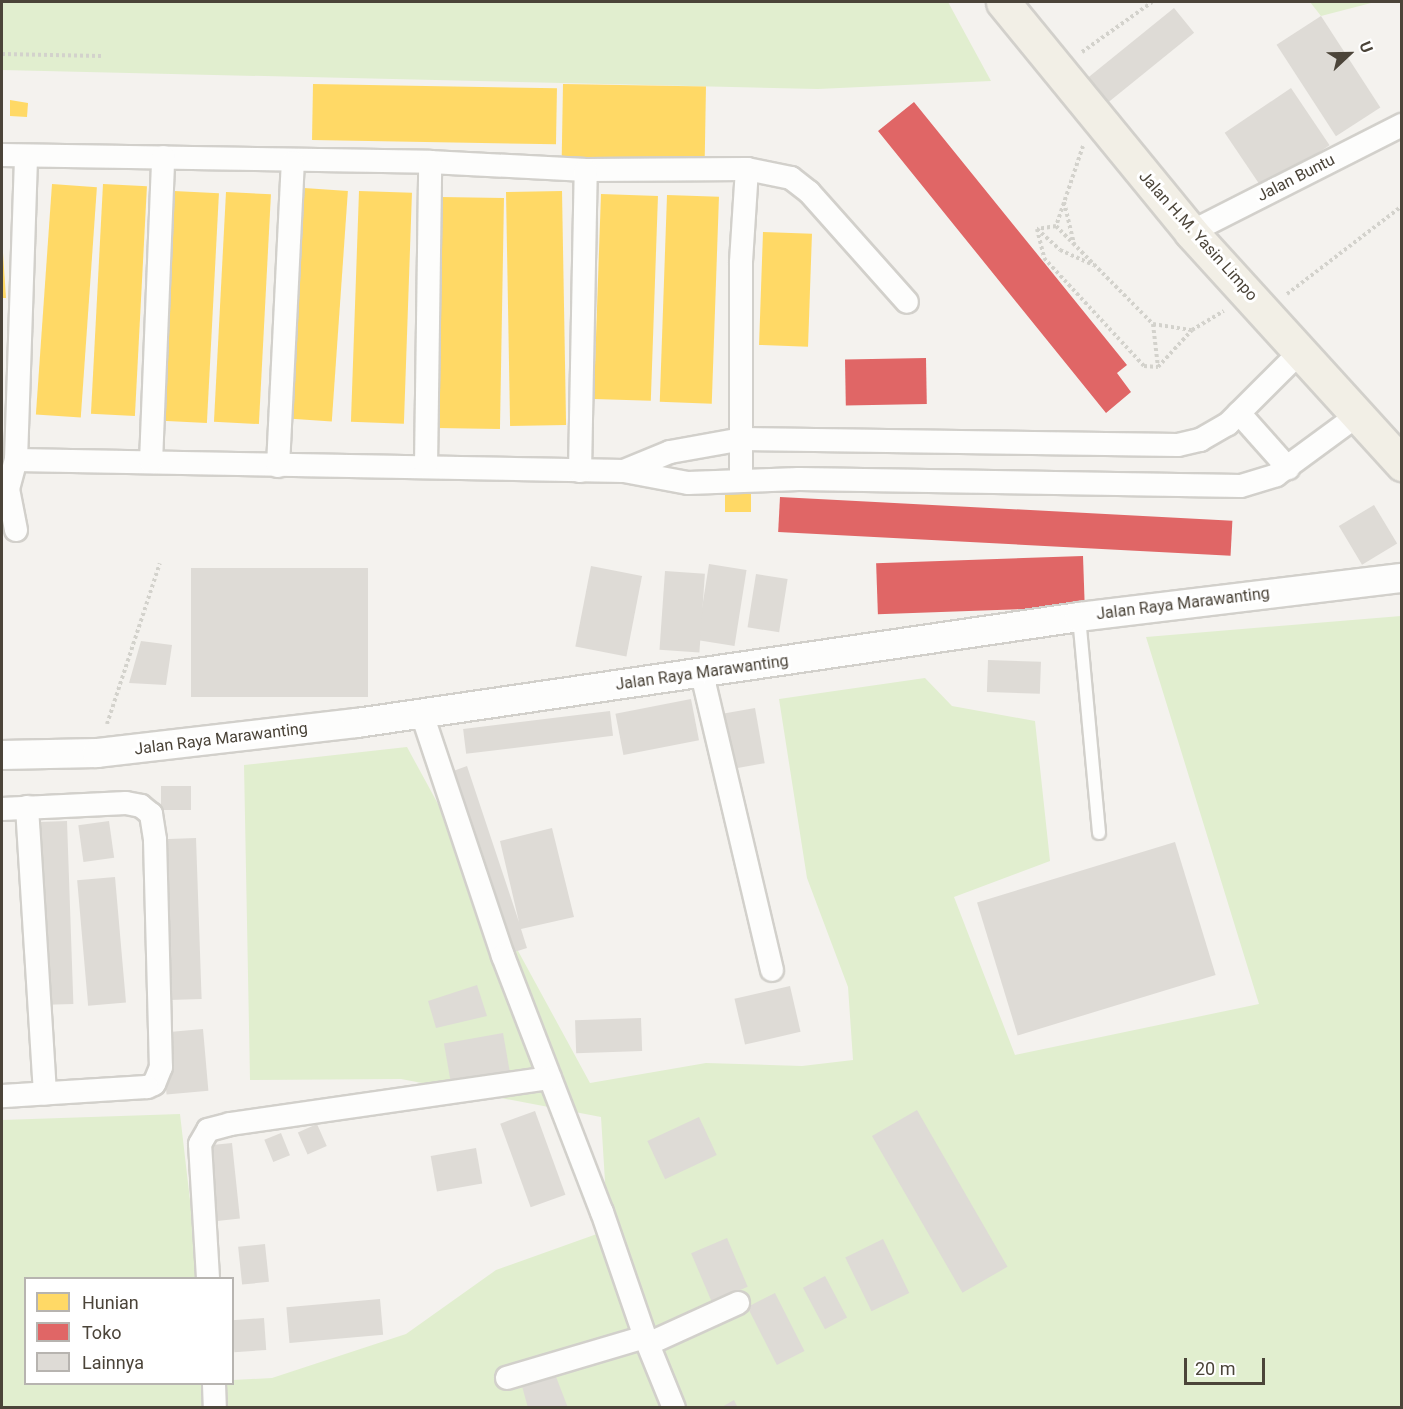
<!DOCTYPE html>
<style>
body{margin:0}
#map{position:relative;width:1403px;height:1409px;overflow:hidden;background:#f4f2ee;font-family:Roboto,sans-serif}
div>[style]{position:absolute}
.green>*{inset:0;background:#e1eecf}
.homes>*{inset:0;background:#ffd966;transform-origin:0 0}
.shops>*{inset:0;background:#e06666;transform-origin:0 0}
.building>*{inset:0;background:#dedbd6;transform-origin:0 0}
.path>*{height:4px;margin-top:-2px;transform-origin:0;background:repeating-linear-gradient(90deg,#d3d2cc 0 3px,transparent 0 6px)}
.roads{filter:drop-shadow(2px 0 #d2d0cb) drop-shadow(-2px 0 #d2d0cb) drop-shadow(0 2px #d2d0cb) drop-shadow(0 -2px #d2d0cb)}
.service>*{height:12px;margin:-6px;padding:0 6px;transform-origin:6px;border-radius:6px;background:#fdfdfc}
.minor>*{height:22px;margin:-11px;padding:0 11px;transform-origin:11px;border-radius:11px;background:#fdfdfc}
.tertiary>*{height:28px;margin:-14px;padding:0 14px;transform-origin:14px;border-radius:14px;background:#fdfdfc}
.primary>*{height:33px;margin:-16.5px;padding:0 16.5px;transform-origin:16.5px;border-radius:16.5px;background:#f2efe6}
span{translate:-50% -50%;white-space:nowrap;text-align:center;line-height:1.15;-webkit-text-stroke:6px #fff;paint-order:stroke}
.street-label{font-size:16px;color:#4b4439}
.frame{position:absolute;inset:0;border:3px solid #4b4439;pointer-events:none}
.legend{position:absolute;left:24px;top:1277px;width:210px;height:108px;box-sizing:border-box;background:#fff;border:2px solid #b7b4b0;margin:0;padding:8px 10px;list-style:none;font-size:18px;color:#4b4439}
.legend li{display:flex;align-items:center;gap:12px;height:30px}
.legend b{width:30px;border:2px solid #b7b4b0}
.north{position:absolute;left:1319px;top:24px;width:60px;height:60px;-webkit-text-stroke:4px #fff;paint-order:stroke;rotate:68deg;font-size:16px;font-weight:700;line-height:24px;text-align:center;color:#4b4439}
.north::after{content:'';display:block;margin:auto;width:21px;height:27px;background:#4b4439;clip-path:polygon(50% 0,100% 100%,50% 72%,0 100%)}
.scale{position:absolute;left:1184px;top:1358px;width:81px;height:27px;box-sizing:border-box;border:3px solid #4b4439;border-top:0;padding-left:8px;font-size:18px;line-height:21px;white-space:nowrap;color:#4b4439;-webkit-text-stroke:4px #fff;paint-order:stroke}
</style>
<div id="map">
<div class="green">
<i style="clip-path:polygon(2px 2px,948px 2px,991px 81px,818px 89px,2px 70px)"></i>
<i style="clip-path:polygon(1310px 2px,1375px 2px,1321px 16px)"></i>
<i style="clip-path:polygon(1401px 616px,1401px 1407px,2px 1407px,2px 1120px,180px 1114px,199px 1278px,26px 1278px,26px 1384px,232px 1384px,233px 1380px,272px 1378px,406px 1334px,496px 1270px,608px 1230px,601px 1117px,401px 1079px,250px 1080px,244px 765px,407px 747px,590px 1083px,706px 1063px,802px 1066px,853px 1060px,848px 987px,807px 878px,779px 699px,925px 678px,952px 706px,1035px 721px,1050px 861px,954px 897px,1015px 1055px,1259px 1004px,1146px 637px)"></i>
</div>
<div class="homes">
<i style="left:313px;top:84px;width:244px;height:56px;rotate:1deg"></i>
<i style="left:563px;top:84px;width:143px;height:76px;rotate:1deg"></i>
<i style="clip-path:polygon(10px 100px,28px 103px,27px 117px,10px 116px)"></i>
<i style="left:52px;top:184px;width:45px;height:231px;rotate:4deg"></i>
<i style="left:103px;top:184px;width:44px;height:230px;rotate:3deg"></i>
<i style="left:304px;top:188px;width:44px;height:231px;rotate:4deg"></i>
<i style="left:174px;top:191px;width:45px;height:230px;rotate:3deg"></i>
<i style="left:359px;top:191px;width:53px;height:231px;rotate:2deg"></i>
<i style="left:562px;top:191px;width:234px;height:56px;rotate:89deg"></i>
<i style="left:226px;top:192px;width:45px;height:230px;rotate:3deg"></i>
<i style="left:601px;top:194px;width:57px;height:205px;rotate:2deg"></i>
<i style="left:667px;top:195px;width:52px;height:207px;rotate:2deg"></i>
<i style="left:441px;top:197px;width:63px;height:231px;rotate:1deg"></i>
<i style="left:763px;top:232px;width:49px;height:113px;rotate:2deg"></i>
<i style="clip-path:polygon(2px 238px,6px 298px,2px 298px)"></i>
<i style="left:725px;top:489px;width:26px;height:23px"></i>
</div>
<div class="shops">
<i style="clip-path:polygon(914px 102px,1127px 365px,1117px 373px,1131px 392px,1106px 413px,878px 131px)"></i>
<i style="left:926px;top:358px;width:46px;height:81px;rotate:89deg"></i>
<i style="left:780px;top:497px;width:453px;height:35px;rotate:3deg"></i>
<i style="left:1083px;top:556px;width:51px;height:207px;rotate:88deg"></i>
</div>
<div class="building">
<i style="left:1174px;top:8px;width:32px;height:110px;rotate:51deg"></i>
<i style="left:1321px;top:16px;width:109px;height:53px;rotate:57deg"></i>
<i style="left:1291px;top:88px;width:69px;height:80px;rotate:56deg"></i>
<i style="left:1374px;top:505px;width:45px;height:41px;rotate:59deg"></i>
<i style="left:709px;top:564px;width:38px;height:77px;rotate:9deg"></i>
<i style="left:591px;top:566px;width:52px;height:82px;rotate:11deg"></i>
<i style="left:191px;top:568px;width:177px;height:129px"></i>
<i style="left:665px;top:571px;width:40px;height:79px;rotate:4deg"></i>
<i style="left:756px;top:574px;width:32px;height:54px;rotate:9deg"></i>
<i style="clip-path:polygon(141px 641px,172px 645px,166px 685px,129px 683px)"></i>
<i style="left:988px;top:660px;width:53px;height:32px;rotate:2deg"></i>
<i style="left:691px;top:699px;width:42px;height:77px;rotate:79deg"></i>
<i style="left:755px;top:708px;width:56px;height:33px;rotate:80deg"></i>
<i style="left:610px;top:711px;width:25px;height:148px;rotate:83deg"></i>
<i style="clip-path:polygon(467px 766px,519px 922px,500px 841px,552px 828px,574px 917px,521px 929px,527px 948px,505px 955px,445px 774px)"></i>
<i style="left:161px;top:786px;width:30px;height:24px"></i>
<i style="left:67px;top:821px;width:183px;height:35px;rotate:88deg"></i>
<i style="left:109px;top:821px;width:37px;height:31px;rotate:82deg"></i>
<i style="left:196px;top:838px;width:161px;height:41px;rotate:88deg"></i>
<i style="left:1175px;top:842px;width:139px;height:207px;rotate:73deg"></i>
<i style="left:115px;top:877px;width:126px;height:38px;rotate:85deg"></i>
<i style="clip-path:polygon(477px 985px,487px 1016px,436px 1028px,428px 1001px)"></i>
<i style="left:790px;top:986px;width:47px;height:57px;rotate:77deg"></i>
<i style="left:641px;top:1018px;width:33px;height:66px;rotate:88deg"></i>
<i style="left:203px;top:1029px;width:62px;height:42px;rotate:85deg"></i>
<i style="left:503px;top:1033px;width:40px;height:60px;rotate:80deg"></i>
<i style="left:917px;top:1110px;width:181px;height:52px;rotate:60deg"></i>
<i style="left:535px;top:1111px;width:89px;height:37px;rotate:70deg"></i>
<i style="left:699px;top:1117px;width:42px;height:57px;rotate:65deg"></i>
<i style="left:317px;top:1124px;width:24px;height:21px;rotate:66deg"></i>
<i style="left:281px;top:1133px;width:24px;height:18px;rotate:68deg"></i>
<i style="left:232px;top:1143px;width:76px;height:25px;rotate:84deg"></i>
<i style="left:476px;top:1148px;width:36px;height:46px;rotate:80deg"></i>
<i style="left:727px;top:1238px;width:53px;height:39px;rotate:67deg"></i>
<i style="left:883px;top:1239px;width:60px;height:42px;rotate:64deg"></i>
<i style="left:265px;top:1244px;width:38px;height:27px;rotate:84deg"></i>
<i style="left:825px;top:1276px;width:47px;height:25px;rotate:62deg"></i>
<i style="left:775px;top:1293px;width:65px;height:31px;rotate:63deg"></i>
<i style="left:380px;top:1299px;width:36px;height:94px;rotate:85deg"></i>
<i style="left:264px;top:1318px;width:32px;height:32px;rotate:86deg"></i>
<i style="clip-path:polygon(555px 1374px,568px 1408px,528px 1408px,522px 1386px)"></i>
<i style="clip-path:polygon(734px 1400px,738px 1408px,720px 1408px)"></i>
</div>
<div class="path">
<i style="left:1082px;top:52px;width:86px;rotate:-35.5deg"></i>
<i style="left:2px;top:54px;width:99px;rotate:1.2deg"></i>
<i style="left:1083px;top:146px;width:84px;rotate:108.6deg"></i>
<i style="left:1056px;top:226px;width:19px;rotate:171deg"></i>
<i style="left:1037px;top:229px;width:30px;rotate:76deg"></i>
<i style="left:1044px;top:258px;width:147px;rotate:47.2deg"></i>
<i style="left:1144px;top:366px;width:14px;rotate:4deg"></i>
<i style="left:1158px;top:367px;width:50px;rotate:-47.4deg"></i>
<i style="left:1192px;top:330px;width:37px;rotate:-31deg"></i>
<i style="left:1064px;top:202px;width:43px;rotate:76.6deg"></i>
<i style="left:1056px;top:226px;width:138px;rotate:45.3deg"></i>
<i style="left:1153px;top:324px;width:39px;rotate:9deg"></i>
<i style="left:1037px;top:229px;width:31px;rotate:42deg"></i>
<i style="left:1060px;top:250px;width:37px;rotate:24deg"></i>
<i style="left:1287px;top:294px;width:145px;rotate:-37.4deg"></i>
<i style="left:1153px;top:324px;width:43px;rotate:83.4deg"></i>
<i style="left:107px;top:724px;width:169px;rotate:-71.8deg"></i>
</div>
<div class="roads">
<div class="service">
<i style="left:1079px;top:617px;width:217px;rotate:84.7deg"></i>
</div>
<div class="minor">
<i style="left:2px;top:155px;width:428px;rotate:0.9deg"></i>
<i style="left:430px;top:162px;width:156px;rotate:2.9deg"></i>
<i style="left:586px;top:170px;width:161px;rotate:-0.4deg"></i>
<i style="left:747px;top:169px;width:94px;rotate:93.7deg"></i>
<i style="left:741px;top:263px;width:218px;rotate:90deg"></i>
<i style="left:747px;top:169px;width:45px;rotate:11.6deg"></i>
<i style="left:791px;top:178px;width:23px;rotate:38deg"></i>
<i style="left:809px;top:192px;width:147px;rotate:48.3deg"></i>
<i style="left:1191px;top:232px;width:237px;rotate:-26.9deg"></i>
<i style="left:1239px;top:413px;width:74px;rotate:48.3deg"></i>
<i style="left:16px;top:460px;width:608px;rotate:1.04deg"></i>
<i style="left:624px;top:471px;width:65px;rotate:10.6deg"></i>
<i style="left:688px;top:483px;width:111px;rotate:-2.1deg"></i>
<i style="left:799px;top:479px;width:442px;rotate:0.9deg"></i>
<i style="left:1241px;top:486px;width:37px;rotate:-17deg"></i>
<i style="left:1276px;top:475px;width:103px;rotate:-36.3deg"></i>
<i style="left:151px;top:462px;width:305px;rotate:-87.7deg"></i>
<i style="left:278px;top:466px;width:304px;rotate:-87.2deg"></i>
<i style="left:426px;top:466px;width:304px;rotate:-89.2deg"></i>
<i style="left:580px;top:471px;width:301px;rotate:-88.9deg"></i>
<i style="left:624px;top:471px;width:50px;rotate:-22.4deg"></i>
<i style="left:670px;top:452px;width:73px;rotate:-10.2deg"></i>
<i style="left:742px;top:439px;width:436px;rotate:0.8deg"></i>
<i style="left:1178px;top:445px;width:23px;rotate:-13deg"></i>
<i style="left:1200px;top:440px;width:32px;rotate:-30deg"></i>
<i style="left:1228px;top:424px;width:105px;rotate:-45deg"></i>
<i style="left:16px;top:530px;width:42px;rotate:-101deg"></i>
<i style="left:8px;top:489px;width:30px;rotate:-75deg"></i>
<i style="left:16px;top:460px;width:304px;rotate:-88.1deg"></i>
<i style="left:702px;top:674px;width:304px;rotate:76.7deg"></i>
<i style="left:422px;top:714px;width:255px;rotate:71.5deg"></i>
<i style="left:503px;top:956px;width:274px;rotate:68.9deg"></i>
<i style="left:602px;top:1212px;width:132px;rotate:71deg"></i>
<i style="left:645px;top:1337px;width:144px;rotate:163.5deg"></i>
<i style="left:27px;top:807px;width:287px;rotate:86.4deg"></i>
<i style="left:2px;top:809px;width:124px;rotate:-2.8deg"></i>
<i style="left:126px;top:803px;width:15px;rotate:11deg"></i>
<i style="left:141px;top:806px;width:13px;rotate:39deg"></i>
<i style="left:151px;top:814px;width:26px;rotate:81deg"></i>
<i style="left:155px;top:840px;width:227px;rotate:88.5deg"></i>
<i style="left:161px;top:1067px;width:18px;rotate:112deg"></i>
<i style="left:154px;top:1084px;width:8px;rotate:157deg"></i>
<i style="left:147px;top:1087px;width:145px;rotate:176.4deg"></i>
<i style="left:208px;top:1278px;width:134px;rotate:-93.4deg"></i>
<i style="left:200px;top:1144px;width:16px;rotate:-60deg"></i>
<i style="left:208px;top:1130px;width:23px;rotate:-15deg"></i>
<i style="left:230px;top:1124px;width:323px;rotate:-8.2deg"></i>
<i style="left:645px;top:1337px;width:77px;rotate:67.8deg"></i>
<i style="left:648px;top:1344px;width:99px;rotate:-24.5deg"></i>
<i style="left:214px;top:1384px;width:24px;rotate:88deg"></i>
</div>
<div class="tertiary">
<i style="left:2px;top:755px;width:95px;rotate:-1.2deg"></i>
<i style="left:97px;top:753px;width:262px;rotate:-6.6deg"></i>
<i style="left:357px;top:723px;width:730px;rotate:-8.35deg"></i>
<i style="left:1079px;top:617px;width:325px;rotate:-6.9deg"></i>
</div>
<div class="primary">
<i style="left:1003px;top:2px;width:297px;rotate:50.7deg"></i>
<i style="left:1191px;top:232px;width:314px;rotate:47.7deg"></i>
</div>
</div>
<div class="street-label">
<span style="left:1296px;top:178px;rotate:-27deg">Jalan Buntu</span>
<span style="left:1198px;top:236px;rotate:48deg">Jalan H.M. Yasin Limpo</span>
<span style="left:1183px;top:604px;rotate:-7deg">Jalan Raya Marawanting</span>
<span style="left:702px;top:673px;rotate:-8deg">Jalan Raya Marawanting</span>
<span style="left:221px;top:739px;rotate:-7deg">Jalan Raya Marawanting</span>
</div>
<div class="frame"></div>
<ul class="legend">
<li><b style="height:16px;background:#ffd966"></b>Hunian</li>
<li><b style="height:16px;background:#e06666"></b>Toko</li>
<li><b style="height:16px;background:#dedbd6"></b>Lainnya</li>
</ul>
<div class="north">U</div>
<div class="scale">20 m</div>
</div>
